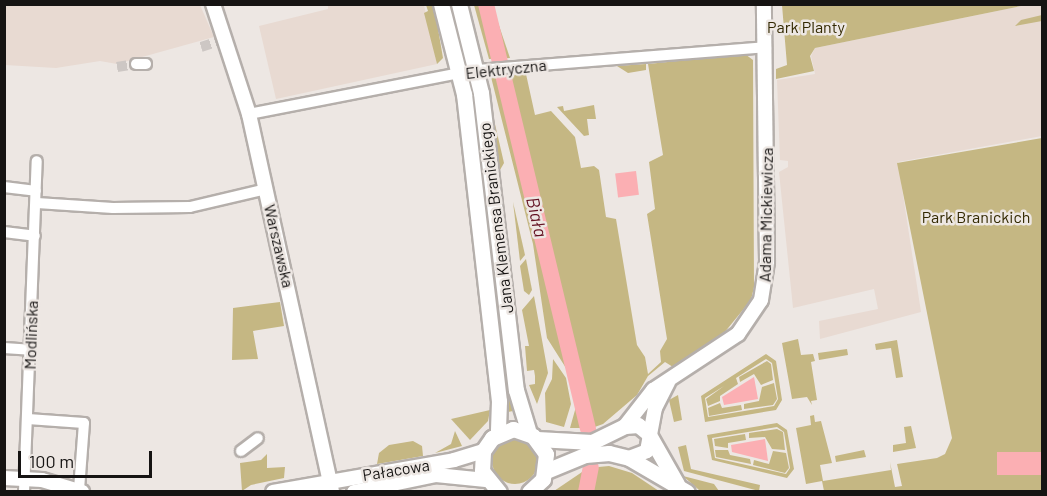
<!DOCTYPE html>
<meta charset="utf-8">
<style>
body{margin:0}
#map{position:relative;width:1047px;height:496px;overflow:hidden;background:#ede7e3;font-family:Barlow,sans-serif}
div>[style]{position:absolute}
.built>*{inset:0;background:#e8dad2}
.green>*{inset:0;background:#c5b783}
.round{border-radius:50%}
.water>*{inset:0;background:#fbafb3;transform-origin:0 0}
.river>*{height:16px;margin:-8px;padding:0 8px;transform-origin:8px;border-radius:8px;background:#fbafb3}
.minor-tunnel>*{height:10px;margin-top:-5px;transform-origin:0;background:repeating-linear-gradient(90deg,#cdc7c4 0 10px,transparent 0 15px)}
.roads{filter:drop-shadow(2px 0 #b5afab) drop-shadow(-2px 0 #b5afab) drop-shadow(0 2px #b5afab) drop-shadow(0 -2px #b5afab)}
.minor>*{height:10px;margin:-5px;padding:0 5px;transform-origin:5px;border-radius:5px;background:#fff}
.tertiary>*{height:14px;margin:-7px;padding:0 7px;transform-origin:7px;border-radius:7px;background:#fff}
.secondary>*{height:15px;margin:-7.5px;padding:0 7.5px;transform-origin:7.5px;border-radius:7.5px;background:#fff}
span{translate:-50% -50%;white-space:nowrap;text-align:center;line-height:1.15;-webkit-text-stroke:5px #ede7e3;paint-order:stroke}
.park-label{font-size:16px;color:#322801}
.street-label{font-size:16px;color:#161413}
.water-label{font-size:18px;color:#631121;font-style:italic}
.frame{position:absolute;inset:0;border:6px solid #161413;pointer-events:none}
.scale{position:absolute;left:18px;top:451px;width:134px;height:27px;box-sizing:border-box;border:3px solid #161413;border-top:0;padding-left:8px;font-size:18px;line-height:21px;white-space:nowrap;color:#161413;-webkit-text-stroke:4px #ede7e3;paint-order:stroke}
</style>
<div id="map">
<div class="built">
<i style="clip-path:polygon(5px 5px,200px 5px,214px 37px,117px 64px,100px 61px,56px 68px,5px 65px)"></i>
<i style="clip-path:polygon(328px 5px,424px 5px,437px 64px,276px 99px,259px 26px,328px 9px)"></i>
<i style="clip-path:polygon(1026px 5px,1042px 5px,1042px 136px,898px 162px,921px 312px,820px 339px,819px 321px,878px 309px,874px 289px,793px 308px,779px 172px,788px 167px,788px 161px,780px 160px,777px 80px,815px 74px,811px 56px,815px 48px)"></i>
</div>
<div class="green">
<i style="clip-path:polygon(426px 5px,432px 5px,437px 23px,443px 58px,437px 64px,424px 13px,428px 11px)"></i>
<i style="clip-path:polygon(474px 5px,492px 5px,510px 58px,489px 59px)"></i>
<i style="clip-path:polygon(782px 5px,782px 4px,1026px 5px,815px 48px,810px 56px,814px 71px,776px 79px,776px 69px,787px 65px)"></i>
<i style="clip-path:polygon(1042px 15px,1042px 21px,1015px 26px,1021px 20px)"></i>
<i style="clip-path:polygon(745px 54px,753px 60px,754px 287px,751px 300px,724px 333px,673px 367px,665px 362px,648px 376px,637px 395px,603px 424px,592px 428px,570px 428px,577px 403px,571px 376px,547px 338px,533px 244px,491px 77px,526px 74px,535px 115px,551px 111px,575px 137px,581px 168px,594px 166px,599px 170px,606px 217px,616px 219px,637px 345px,645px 357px,648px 374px,661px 362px,660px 351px,667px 339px,647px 214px,655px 209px,649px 162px,663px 155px,648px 64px)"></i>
<i style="clip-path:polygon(646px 64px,646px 70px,628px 73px,617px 66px)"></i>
<i style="clip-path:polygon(473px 79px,504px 354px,503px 354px,470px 88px)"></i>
<i style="clip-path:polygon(485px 81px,504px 163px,500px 170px,497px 169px)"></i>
<i style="clip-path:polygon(594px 105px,596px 119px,587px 119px,589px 135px,584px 136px,557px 107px,563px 106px,564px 111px)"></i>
<i style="clip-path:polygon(1042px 138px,1042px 491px,824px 491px,822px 481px,806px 484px,796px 428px,811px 425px,810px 416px,814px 415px,815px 422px,821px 421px,832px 463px,820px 465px,823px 481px,891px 470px,890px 462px,895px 487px,902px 486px,897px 464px,937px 458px,945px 454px,952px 438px,897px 163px)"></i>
<i style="clip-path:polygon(513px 202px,525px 255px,520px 261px)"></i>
<i style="clip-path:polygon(526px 259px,532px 290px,529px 295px,524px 291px,520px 266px)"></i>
<i style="clip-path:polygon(534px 296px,548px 373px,537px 404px,529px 385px,535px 384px,535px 376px,534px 370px,527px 371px,525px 346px,529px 346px,522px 310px)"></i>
<i style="clip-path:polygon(280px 302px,284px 326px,253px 331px,258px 359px,232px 360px,233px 308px)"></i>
<i style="clip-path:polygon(798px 339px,801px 355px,813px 354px,815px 361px,811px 362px,817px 400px,811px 401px,812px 405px,807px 397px,792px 399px,782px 343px)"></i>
<i style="clip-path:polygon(897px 340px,903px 377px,896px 378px,891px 348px,876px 350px,875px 344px)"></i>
<i style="clip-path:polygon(847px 349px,848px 355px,819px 360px,818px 353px)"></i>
<i style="clip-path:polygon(evenodd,766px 354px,776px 361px,782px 400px,776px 410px,705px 422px,701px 396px,766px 354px,766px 359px,772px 363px,778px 399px,774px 406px,708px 417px,705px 398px,724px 386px,706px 399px,708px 406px,720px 401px,720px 396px,738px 384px,736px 378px,766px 359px)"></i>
<i style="clip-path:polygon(553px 359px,566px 378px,571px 404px,564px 427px,546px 422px,545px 393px,552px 379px)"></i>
<i style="clip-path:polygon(767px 361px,771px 364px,773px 380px,761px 385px,754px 374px,740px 382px,739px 377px)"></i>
<i style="clip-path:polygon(503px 364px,508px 364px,518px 410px,508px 412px)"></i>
<i style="clip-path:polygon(774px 383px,777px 399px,773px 405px,744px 409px,744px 404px,759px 401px,762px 387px)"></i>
<i style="clip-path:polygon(678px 395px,682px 420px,674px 422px,669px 400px)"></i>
<i style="clip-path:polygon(720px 403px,722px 408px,741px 405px,742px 410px,709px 416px,708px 408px)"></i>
<i style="clip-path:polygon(490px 410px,488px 421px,470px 440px,451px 419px)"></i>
<i style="clip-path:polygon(evenodd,777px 423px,787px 430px,794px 469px,787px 478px,712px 460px,707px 435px,777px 423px,777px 427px,784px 432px,790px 468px,786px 474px,715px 458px,712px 438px,777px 427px)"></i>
<i style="clip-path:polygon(911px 426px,916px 448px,893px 452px,893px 445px,906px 443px,904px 427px)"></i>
<i style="clip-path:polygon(777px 429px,783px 432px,785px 450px,772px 449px,765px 437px,749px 438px,749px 433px)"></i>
<i style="clip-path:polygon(455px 431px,462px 446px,435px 453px,451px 444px)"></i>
<i style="clip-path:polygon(745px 434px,746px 440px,728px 443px,728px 448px,715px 446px,714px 439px)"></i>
<i class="round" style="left:492px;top:438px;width:46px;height:46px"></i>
<i style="clip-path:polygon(413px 441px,422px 446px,423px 456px,377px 464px,379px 453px,389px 445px)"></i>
<i style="clip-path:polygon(686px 445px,691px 469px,760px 485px,759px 491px,684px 471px,678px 447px)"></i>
<i style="clip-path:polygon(715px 450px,728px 450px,730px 455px,750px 459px,751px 464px,716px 457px)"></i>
<i style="clip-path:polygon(864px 450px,866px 457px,836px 462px,835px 456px)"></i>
<i style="clip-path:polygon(773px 451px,786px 453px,789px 468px,785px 473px,753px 465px,754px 460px,769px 464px)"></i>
<i style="clip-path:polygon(267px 454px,267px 468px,285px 467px,284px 478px,251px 485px,242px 491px,240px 463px,261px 460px)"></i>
<i style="clip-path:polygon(609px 466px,632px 473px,659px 491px,554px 491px,588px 468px)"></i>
<i style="clip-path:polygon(683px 476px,714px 484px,719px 491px,699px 490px)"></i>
</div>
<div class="water">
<i style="left:636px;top:171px;width:24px;height:21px;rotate:83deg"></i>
<i style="clip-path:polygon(754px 377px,758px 399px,724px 405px,722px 397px)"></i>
<i style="clip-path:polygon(765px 439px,768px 461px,732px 452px,731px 445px)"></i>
<i style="left:1042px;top:452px;width:23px;height:45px;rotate:90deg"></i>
</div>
<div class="river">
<i style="left:486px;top:4px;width:437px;rotate:76.5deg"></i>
<i style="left:586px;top:492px;width:25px;rotate:-79deg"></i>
</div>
<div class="minor-tunnel">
<i style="left:201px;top:47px;width:16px;rotate:-18deg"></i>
<i style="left:117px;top:67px;width:19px;rotate:-9deg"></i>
</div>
<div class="roads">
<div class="minor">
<i style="left:136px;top:64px;width:10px"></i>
<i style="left:249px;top:114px;width:231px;rotate:-11deg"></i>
<i style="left:476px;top:70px;width:291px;rotate:-4.5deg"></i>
<i style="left:4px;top:187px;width:32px;rotate:7deg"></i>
<i style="left:37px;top:203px;width:76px;rotate:3.8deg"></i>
<i style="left:113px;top:208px;width:77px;rotate:-0.7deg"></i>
<i style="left:190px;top:207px;width:78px;rotate:-13.3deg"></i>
<i style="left:4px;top:232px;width:31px;rotate:7deg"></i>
<i style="left:4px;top:348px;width:26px;rotate:4deg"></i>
<i style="left:28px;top:419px;width:56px;rotate:4.1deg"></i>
<i style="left:84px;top:423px;width:67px;rotate:94.3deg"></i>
<i style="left:241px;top:451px;width:21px;rotate:-37deg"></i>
<i style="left:24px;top:492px;width:331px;rotate:-87.8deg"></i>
</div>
<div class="tertiary">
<i style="left:213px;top:4px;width:116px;rotate:71.9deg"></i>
<i style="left:249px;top:114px;width:387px;rotate:77.6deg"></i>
<i style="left:625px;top:426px;width:46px;rotate:-52.1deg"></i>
<i style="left:653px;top:390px;width:102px;rotate:-33.4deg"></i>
<i style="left:738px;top:334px;width:41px;rotate:-55.9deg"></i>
<i style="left:761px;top:300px;width:39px;rotate:-81deg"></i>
<i style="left:767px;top:261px;width:257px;rotate:-90.7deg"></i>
<i style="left:629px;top:458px;width:19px;rotate:-21deg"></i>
<i style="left:647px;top:451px;width:44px;rotate:-79.5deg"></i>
<i style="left:655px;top:408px;width:29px;rotate:-63deg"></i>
<i style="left:4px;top:478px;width:38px;rotate:3deg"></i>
<i style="left:42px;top:480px;width:42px;rotate:16.7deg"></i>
<i style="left:273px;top:492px;width:184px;rotate:-10deg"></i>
<i style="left:454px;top:460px;width:30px;rotate:-17deg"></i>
<i style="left:354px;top:492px;width:84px;rotate:-11.7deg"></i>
<i style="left:436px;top:475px;width:50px;rotate:5.7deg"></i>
</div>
<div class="secondary">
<i style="left:441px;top:4px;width:93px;rotate:75.7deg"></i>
<i style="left:464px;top:94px;width:309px;rotate:83.5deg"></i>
<i style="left:499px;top:401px;width:32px;rotate:92deg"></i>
<i style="left:459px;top:4px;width:92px;rotate:76.1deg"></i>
<i style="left:481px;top:93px;width:299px;rotate:83.3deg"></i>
<i style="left:516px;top:390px;width:45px;rotate:73.2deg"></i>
<i style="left:537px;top:439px;width:55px;rotate:3.1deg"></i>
<i style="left:592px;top:442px;width:37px;rotate:-26deg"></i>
<i style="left:625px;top:426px;width:13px;rotate:-4deg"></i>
<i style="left:638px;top:425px;width:13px;rotate:39deg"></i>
<i style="left:648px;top:433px;width:59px;rotate:60.4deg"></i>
<i style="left:546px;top:471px;width:42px;rotate:-22.3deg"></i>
<i style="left:585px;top:455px;width:24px;rotate:-5deg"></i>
<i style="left:609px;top:453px;width:21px;rotate:14deg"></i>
<i style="left:629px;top:458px;width:67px;rotate:30.4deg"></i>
<i style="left:499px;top:492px;width:27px;rotate:-129deg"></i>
<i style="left:482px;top:471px;width:20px;rotate:-87deg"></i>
<i style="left:483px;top:451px;width:16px;rotate:-55deg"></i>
<i style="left:492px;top:438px;width:23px;rotate:-23deg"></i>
<i style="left:513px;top:429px;width:21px;rotate:19deg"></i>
<i style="left:533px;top:436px;width:22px;rotate:54deg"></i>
<i style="left:546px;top:454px;width:25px;rotate:97deg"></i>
<i style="left:543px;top:479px;width:19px;rotate:137deg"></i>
</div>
</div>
<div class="park-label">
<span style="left:806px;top:27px">Park Planty</span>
<span style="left:976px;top:217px">Park Branickich</span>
</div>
<div class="street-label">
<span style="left:506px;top:69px;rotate:-6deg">Elektryczna</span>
<span style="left:766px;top:215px;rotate:-89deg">Adama Mickiewicza</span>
<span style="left:496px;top:218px;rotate:-97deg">Jana Klemensa Branickiego</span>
<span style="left:279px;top:246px;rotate:77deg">Warszawska</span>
<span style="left:31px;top:335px;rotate:-88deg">Modlińska</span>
<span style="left:396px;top:470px;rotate:-9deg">Pałacowa</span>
</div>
<div class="water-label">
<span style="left:537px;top:217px;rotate:77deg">Biała</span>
</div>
<div class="frame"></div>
<div class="scale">100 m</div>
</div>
